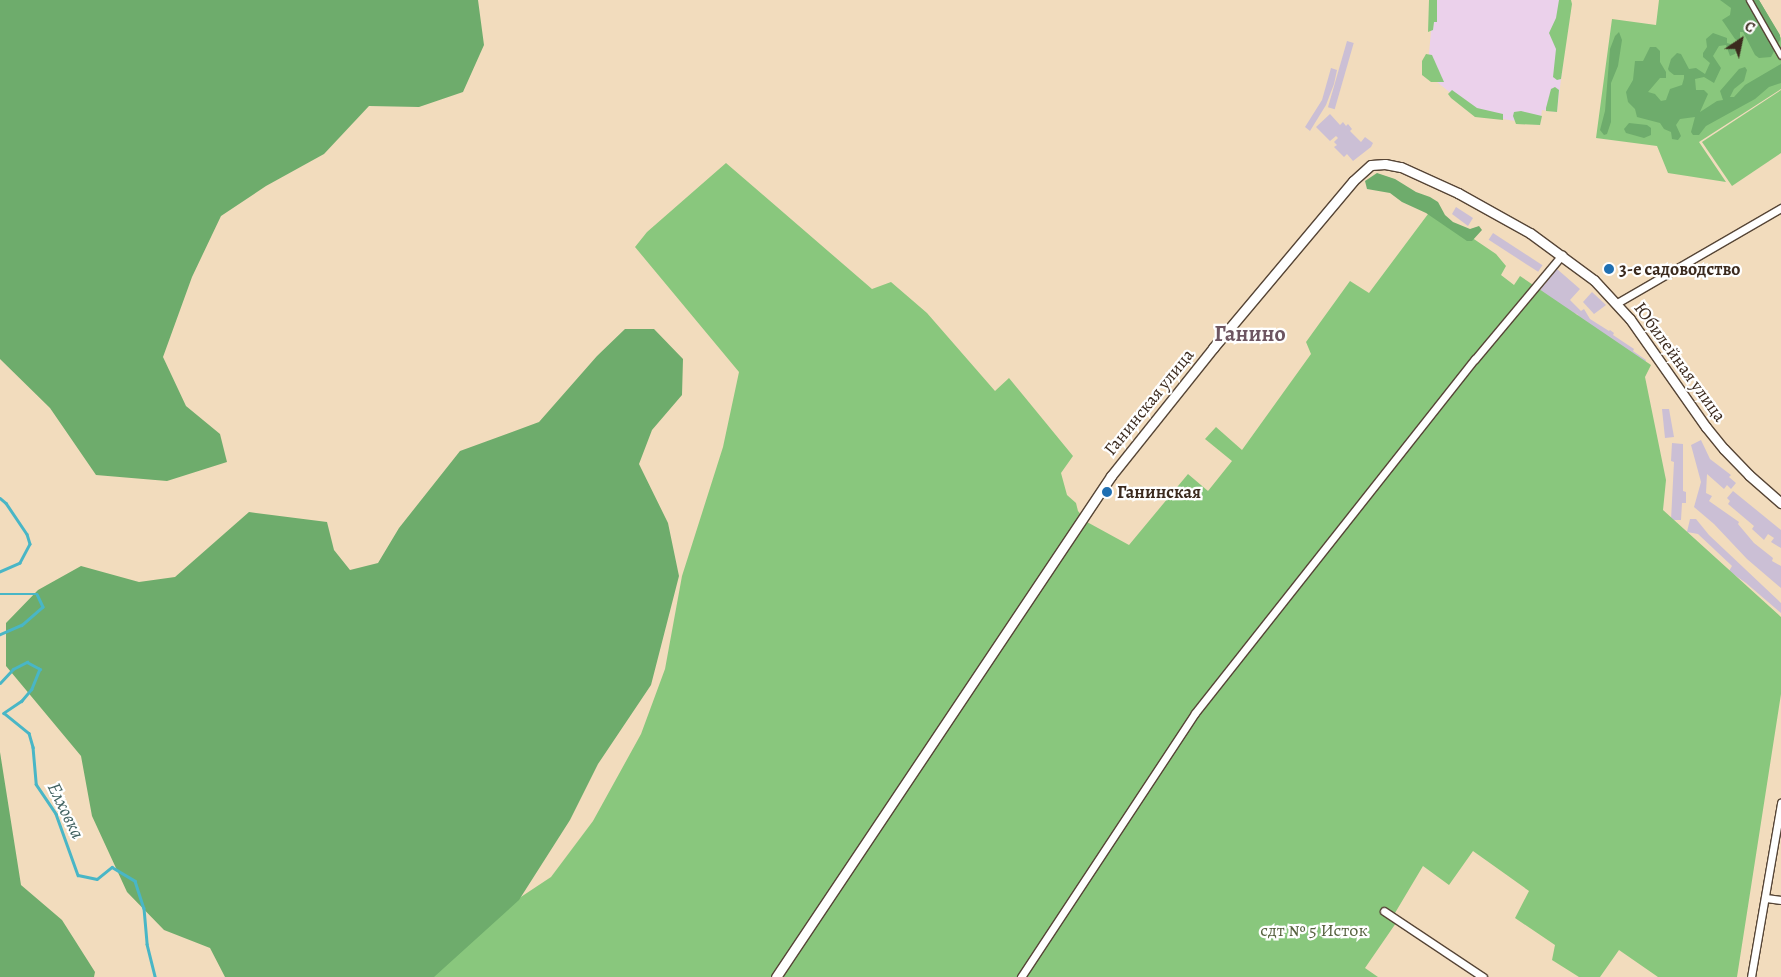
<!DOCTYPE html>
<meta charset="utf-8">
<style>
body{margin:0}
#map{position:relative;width:1781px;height:977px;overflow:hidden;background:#f2dcbd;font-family:Alegreya,serif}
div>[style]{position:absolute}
.built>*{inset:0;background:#ebd1eb}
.industrial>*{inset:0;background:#cbbfd5;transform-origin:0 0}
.green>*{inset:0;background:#89c77d}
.forest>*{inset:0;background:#6eac6c}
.stream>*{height:2.5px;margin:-1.25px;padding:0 1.25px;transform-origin:1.25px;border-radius:1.25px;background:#49b6c6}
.roads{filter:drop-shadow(1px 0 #564536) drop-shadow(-1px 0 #564536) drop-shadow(0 1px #564536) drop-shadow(0 -1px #564536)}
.pedestrian>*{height:5px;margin:-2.5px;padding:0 2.5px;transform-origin:2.5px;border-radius:2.5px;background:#fff}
.minor>*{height:7px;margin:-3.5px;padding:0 3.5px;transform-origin:3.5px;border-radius:3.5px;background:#fff}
.tertiary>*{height:9px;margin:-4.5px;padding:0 4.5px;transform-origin:4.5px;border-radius:4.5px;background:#fff}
.dots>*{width:14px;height:14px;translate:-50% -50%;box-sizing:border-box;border:2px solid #fff;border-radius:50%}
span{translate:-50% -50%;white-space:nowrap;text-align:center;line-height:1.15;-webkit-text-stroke:4.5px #fff;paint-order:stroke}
.poi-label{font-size:18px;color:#3b2a1e;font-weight:700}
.left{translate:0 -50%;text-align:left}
.street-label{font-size:18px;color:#3b2a1e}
.park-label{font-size:18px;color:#56613f}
.water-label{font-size:19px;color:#416261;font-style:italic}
.district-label{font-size:22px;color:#6d5561;font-weight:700}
.north{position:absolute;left:1716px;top:15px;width:50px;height:50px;-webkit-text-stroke:4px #fff;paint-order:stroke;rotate:34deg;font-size:14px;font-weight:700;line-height:20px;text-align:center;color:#3b2a1e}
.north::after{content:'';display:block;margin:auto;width:18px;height:22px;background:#3b2a1e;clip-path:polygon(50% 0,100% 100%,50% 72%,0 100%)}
</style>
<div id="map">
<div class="built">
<i style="clip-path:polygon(1434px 0,1568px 0,1570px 6px,1557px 112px,1542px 110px,1540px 125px,1478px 115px,1427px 74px)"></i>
</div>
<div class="industrial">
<i style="left:1347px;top:41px;width:7px;height:69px;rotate:16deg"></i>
<i style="clip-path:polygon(1331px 68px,1337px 70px,1334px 84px,1326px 105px,1310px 131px,1305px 127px,1322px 100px)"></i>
<i style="clip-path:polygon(1330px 114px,1340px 125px,1343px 122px,1346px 126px,1348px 124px,1352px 129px,1350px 131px,1361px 142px,1365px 137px,1373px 143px,1371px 147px,1353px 161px,1347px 154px,1344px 157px,1334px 147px,1337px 145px,1334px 142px,1338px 138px,1336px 136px,1330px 141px,1316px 127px)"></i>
<i style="clip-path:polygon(1456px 207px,1473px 218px,1468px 226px,1452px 214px)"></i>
<i style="left:1493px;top:233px;width:59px;height:8px;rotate:33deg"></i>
<i style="clip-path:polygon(1557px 269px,1580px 289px,1570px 300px,1581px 311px,1584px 309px,1590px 319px,1609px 331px,1610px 330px,1614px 333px,1613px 335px,1634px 349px,1633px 351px,1646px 360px,1644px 366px,1584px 324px,1577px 314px,1569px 313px,1540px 290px)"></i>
<i style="clip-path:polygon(1592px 292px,1606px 305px,1594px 314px,1583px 302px)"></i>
<i style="clip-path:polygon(1662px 409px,1669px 409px,1674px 437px,1665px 438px)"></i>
<i style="clip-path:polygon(1701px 440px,1710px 459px,1731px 475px,1729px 477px,1736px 483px,1731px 489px,1727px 485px,1724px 489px,1707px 474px,1706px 493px,1712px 496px,1709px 501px,1739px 522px,1738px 524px,1754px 543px,1773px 558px,1772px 561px,1781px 566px,1781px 588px,1747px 559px,1714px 524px,1694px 507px,1701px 482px,1691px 445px)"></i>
<i style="clip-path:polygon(1672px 443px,1683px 444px,1683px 491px,1686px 492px,1686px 503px,1682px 503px,1681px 520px,1671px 520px,1674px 462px,1671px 461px)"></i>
<i style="clip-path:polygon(1733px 491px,1781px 530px,1781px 548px,1771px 542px,1774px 538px,1768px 534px,1764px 540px,1752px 529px,1754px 526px,1728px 504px,1730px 501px,1727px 498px)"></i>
<i style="clip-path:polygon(1690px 519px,1696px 519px,1709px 535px,1781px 603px,1781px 613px,1746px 583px,1729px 571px,1732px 566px,1698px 534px,1687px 532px)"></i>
</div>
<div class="green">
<i style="clip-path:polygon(1429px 0,1437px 0,1437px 22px,1434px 22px,1433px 30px,1428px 32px)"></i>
<i style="clip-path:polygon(1559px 0,1571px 0,1572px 4px,1561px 79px,1557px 80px,1553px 77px,1556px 49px,1549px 33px,1556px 18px)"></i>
<i style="clip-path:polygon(1659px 0,1759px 0,1781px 38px,1781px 89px,1699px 142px,1726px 182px,1668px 173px,1657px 146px,1596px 138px,1612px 19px,1656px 25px)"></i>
<i style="clip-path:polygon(1426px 54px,1432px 55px,1444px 82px,1431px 82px,1422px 75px,1422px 61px)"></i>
<i style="clip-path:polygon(1555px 87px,1559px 90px,1557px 112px,1546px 111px,1546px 108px,1551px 89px)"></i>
<i style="clip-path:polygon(1452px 90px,1477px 108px,1503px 114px,1503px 120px,1475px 117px,1451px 98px,1448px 94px)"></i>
<i style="clip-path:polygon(1781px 90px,1781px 153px,1732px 186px,1702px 142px)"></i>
<i style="clip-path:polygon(1521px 111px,1542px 116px,1540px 125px,1516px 124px,1513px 116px,1514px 112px)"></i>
<i style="clip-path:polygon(726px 163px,872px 289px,891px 282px,927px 313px,995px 391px,1009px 378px,1073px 456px,1061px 473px,1067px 495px,1076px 503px,1078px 511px,1087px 522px,1129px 545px,1188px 474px,1208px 491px,1232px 461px,1205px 439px,1216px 427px,1242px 450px,1311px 354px,1306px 342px,1350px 281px,1369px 293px,1431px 210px,1496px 254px,1506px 266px,1501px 275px,1514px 285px,1520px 276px,1651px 365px,1645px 377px,1666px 480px,1663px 510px,1781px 617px,1781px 694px,1737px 977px,1658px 977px,1619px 950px,1600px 977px,1579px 977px,1552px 960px,1555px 945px,1515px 918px,1529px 891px,1473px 851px,1449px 885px,1423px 866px,1392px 918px,1396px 923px,1365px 968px,1378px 977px,400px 977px,551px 877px,593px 821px,641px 734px,665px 669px,682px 576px,723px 447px,739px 372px,635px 247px,647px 232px)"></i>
</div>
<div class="forest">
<i style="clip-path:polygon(0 0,478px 0,484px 45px,463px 92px,419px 107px,369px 106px,324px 154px,266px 186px,221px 216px,192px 277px,163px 357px,186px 406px,220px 434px,227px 462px,167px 481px,96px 475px,50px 408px,0 359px)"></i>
<i style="clip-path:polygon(1720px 0,1759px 0,1780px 35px,1780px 40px,1771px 57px,1759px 58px,1755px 55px,1743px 32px,1740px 32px,1740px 42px,1735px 39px,1722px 20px,1730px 15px,1731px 8px)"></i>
<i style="clip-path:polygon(1619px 32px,1622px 40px,1618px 66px,1611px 83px,1611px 122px,1607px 134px,1604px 135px,1600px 130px,1605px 111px,1610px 49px,1615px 36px)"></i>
<i style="clip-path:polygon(1713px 33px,1727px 38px,1727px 43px,1734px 45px,1736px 51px,1735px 54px,1730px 56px,1726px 45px,1719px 46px,1713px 56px,1721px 68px,1714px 83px,1704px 77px,1695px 79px,1696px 90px,1704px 90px,1708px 94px,1700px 112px,1717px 101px,1723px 100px,1720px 91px,1739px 69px,1745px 67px,1747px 70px,1744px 81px,1734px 89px,1730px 97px,1734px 97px,1745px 85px,1781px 64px,1781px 83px,1769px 87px,1755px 99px,1706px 126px,1699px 135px,1693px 135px,1691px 132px,1695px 117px,1680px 119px,1676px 125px,1681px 136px,1678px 140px,1672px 139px,1671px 132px,1664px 129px,1660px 123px,1637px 117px,1635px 109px,1628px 102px,1626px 92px,1633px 80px,1635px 61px,1643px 61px,1650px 47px,1656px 47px,1660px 51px,1660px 62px,1666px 72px,1666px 78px,1660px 78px,1648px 92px,1655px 94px,1661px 101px,1666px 100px,1670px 89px,1682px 85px,1684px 78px,1684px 75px,1674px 75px,1669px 71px,1668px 69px,1671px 59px,1677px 53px,1681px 54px,1689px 69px,1696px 68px,1705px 74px,1710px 63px,1703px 57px,1703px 53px,1707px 47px,1706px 39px)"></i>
<i style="clip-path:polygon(1629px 123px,1647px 125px,1651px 128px,1651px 135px,1644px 138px,1626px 133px,1624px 129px)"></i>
<i style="clip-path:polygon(1377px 173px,1395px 179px,1416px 192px,1430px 197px,1438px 202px,1445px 215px,1453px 222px,1470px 229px,1479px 226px,1482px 230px,1472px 241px,1467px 241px,1426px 213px,1402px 202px,1390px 193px,1367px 189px,1365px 181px)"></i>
<i style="clip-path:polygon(625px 329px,654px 329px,683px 359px,682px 395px,652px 430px,639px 464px,668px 523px,679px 576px,651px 685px,598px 764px,570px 820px,519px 900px,434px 977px,225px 977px,210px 948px,164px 930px,127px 892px,92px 816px,81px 756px,6px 666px,6px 623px,38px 590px,81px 566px,139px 582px,175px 577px,249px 512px,327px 522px,334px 550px,350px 570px,378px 563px,399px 528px,460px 451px,539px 422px,597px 356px)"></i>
<i style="clip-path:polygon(0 752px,21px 885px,62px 920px,95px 972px,94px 977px,0 977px)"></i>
</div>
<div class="stream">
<i style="left:0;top:498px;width:8px;rotate:40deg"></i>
<i style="left:6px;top:503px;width:37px;rotate:56deg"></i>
<i style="left:27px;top:534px;width:10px;rotate:73deg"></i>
<i style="left:30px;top:544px;width:21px;rotate:118deg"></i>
<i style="left:20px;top:563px;width:22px;rotate:156deg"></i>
<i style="left:0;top:594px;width:37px"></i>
<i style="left:37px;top:594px;width:14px;rotate:65deg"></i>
<i style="left:43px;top:607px;width:28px;rotate:139deg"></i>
<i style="left:22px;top:625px;width:24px;rotate:156deg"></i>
<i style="left:0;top:683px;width:19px;rotate:-47deg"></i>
<i style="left:13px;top:669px;width:16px;rotate:-27deg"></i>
<i style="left:27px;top:662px;width:15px;rotate:28deg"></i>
<i style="left:40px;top:669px;width:22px;rotate:112deg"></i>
<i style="left:32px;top:689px;width:16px;rotate:130deg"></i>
<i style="left:22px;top:701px;width:22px;rotate:146deg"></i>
<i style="left:4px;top:713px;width:32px;rotate:39deg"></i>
<i style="left:29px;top:733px;width:15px;rotate:74deg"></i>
<i style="left:33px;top:747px;width:37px;rotate:85deg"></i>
<i style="left:36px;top:784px;width:36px;rotate:56deg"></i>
<i style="left:56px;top:814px;width:65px;rotate:70.2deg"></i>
<i style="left:78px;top:875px;width:19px;rotate:12deg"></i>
<i style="left:97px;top:879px;width:19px;rotate:-39deg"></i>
<i style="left:112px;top:867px;width:27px;rotate:31deg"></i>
<i style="left:135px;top:881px;width:28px;rotate:72deg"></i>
<i style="left:144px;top:908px;width:36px;rotate:85deg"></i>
<i style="left:147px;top:944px;width:34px;rotate:76deg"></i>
</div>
<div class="roads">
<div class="pedestrian">
<i style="left:1749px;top:0;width:64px;rotate:60.3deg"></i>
</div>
<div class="minor">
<i style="left:1617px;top:303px;width:190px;rotate:-30.1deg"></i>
<i style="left:1766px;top:898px;width:15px;rotate:8deg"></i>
<i style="left:1384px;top:911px;width:119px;rotate:33.7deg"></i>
<i style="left:1021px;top:977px;width:316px;rotate:-56.6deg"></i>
<i style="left:1195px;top:713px;width:451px;rotate:-51.7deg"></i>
<i style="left:1475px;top:359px;width:136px;rotate:-50.1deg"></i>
<i style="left:1751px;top:977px;width:177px;rotate:-80.2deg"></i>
</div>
<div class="tertiary">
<i style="left:776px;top:977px;width:603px;rotate:-56.23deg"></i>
<i style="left:1111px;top:476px;width:164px;rotate:-51.4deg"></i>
<i style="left:1213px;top:348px;width:218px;rotate:-50deg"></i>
<i style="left:1353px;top:181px;width:24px;rotate:-42deg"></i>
<i style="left:1371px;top:165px;width:14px;rotate:-4deg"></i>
<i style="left:1385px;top:164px;width:16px;rotate:11deg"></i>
<i style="left:1401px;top:167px;width:63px;rotate:24.5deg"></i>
<i style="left:1458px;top:193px;width:82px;rotate:29.1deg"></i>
<i style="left:1530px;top:233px;width:79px;rotate:36.3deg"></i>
<i style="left:1594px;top:280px;width:53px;rotate:47.3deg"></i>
<i style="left:1630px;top:319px;width:132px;rotate:54.9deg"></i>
<i style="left:1706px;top:427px;width:28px;rotate:51deg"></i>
<i style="left:1724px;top:449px;width:36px;rotate:46deg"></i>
<i style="left:1749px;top:475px;width:43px;rotate:41.2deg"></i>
</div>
</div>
<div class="dots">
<i style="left:1609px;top:269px;background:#1f6fb2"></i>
<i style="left:1107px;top:492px;background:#1f6fb2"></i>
</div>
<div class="poi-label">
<span class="left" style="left:1619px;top:269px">3-е садоводство</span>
<span class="left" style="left:1117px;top:492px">Ганинская</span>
</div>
<div class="street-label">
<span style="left:1680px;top:362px;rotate:54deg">Юбилейная улица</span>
<span style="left:1149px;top:402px;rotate:-51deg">Ганинская улица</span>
</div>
<div class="park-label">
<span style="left:1314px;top:930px">сдт № 5 Исток</span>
</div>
<div class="water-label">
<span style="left:65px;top:811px;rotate:64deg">Елховка</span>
</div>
<div class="district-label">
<span style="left:1250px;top:335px">Ганино</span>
</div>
<div class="north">С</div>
</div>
